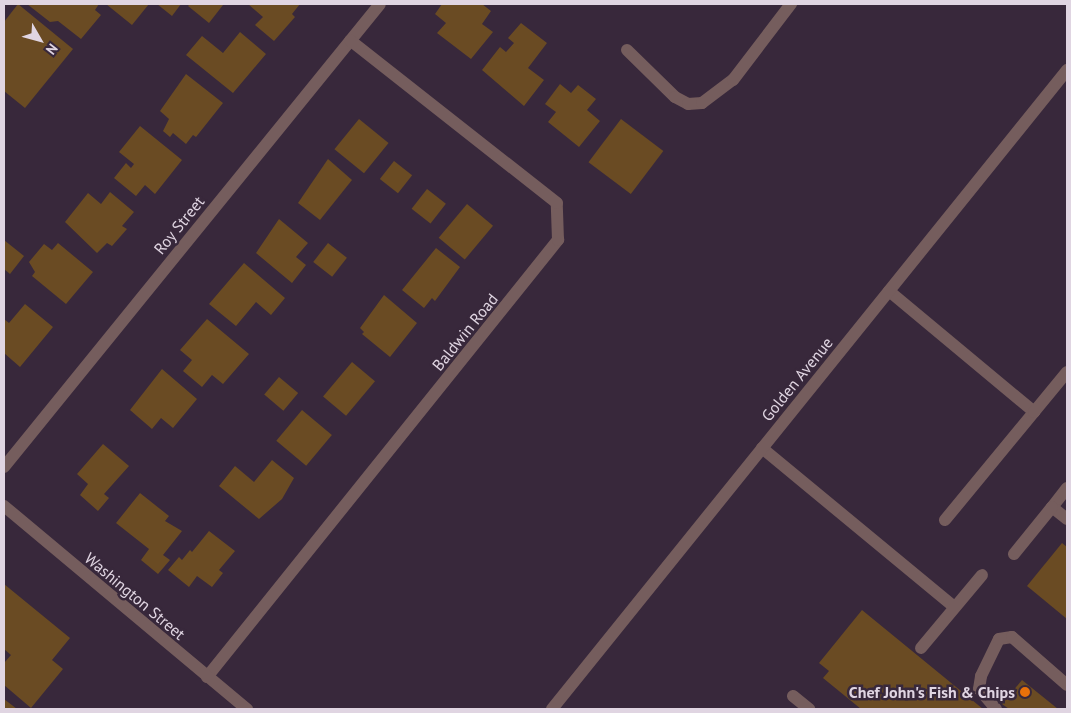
<!DOCTYPE html>
<style>
body{margin:0}
#map{position:relative;width:1071px;height:713px;overflow:hidden;background:#38283b;font-family:"PT Sans",sans-serif}
div>[style]{position:absolute}
.building>*{inset:0;background:#6a4b23;transform-origin:0 0}
.service>*{height:12px;margin:-6px;padding:0 6px;transform-origin:6px;border-radius:6px;background:#755d5d}
.minor>*{height:12px;margin:-6px;padding:0 6px;transform-origin:6px;border-radius:6px;background:#755d5d}
.tertiary>*{height:12px;margin:-6px;padding:0 6px;transform-origin:6px;border-radius:6px;background:#755d5d}
.dots>*{width:14px;height:14px;translate:-50% -50%;box-sizing:border-box;border:2px solid #38283b;border-radius:50%}
span{translate:-50% -50%;white-space:nowrap;text-align:center;line-height:1.15;-webkit-text-stroke:5px #38283b;paint-order:stroke}
.street-label{font-size:16px;color:#e0d5e2}
.poi-label{font-size:16px;color:#e0d5e2;font-weight:700}
.right{translate:-100% -50%;text-align:right}
.frame{position:absolute;inset:0;border:5px solid #e0d5e2;pointer-events:none}
.north{position:absolute;left:15px;top:15px;width:50px;height:50px;-webkit-text-stroke:4px #38283b;paint-order:stroke;rotate:128deg;font-size:14px;font-weight:700;line-height:20px;text-align:center;color:#e0d5e2}
.north::after{content:'';display:block;margin:auto;width:18px;height:22px;background:#e0d5e2;clip-path:polygon(50% 0,100% 100%,50% 72%,0 100%)}
</style>
<div id="map">
<div class="building">
<i style="clip-path:polygon(18px 4px,73px 49px,25px 108px,4px 91px,4px 22px)"></i>
<i style="clip-path:polygon(27px 4px,99px 4px,95px 10px,101px 15px,81px 39px,58px 21px,50px 22px)"></i>
<i style="clip-path:polygon(106px 4px,149px 4px,132px 25px)"></i>
<i style="clip-path:polygon(157px 4px,181px 4px,172px 16px)"></i>
<i style="clip-path:polygon(190px 4px,221px 4px,223px 5px,209px 23px,188px 6px)"></i>
<i style="clip-path:polygon(248px 4px,300px 4px,292px 14px,295px 17px,274px 41px,255px 25px,263px 17px)"></i>
<i style="clip-path:polygon(442px 4px,482px 4px,491px 11px,482px 24px,493px 32px,471px 59px,437px 33px,446px 23px,435px 14px)"></i>
<i style="clip-path:polygon(521px 23px,547px 43px,528px 68px,544px 80px,524px 106px,482px 70px,500px 47px,506px 52px,514px 43px,508px 38px)"></i>
<i style="clip-path:polygon(240px 32px,266px 54px,233px 93px,186px 55px,202px 36px,223px 53px)"></i>
<i style="clip-path:polygon(186px 74px,223px 103px,196px 137px,193px 135px,186px 144px,173px 133px,170px 137px,163px 131px,169px 119px,160px 111px)"></i>
<i style="clip-path:polygon(560px 84px,571px 93px,578px 85px,596px 99px,587px 110px,600px 121px,579px 147px,548px 122px,556px 112px,545px 104px)"></i>
<i style="left:359px;top:119px;width:38px;height:39px;rotate:39deg"></i>
<i style="left:621px;top:119px;width:53px;height:54px;rotate:37deg"></i>
<i style="clip-path:polygon(140px 126px,182px 160px,155px 194px,145px 185px,136px 196px,114px 178px,126px 163px,131px 168px,134px 164px,119px 152px)"></i>
<i style="clip-path:polygon(328px 159px,352px 180px,320px 220px,298px 203px)"></i>
<i style="left:394px;top:161px;width:23px;height:23px;rotate:38deg"></i>
<i style="left:427px;top:189px;width:24px;height:25px;rotate:38deg"></i>
<i style="clip-path:polygon(110px 192px,134px 212px,122px 226px,127px 229px,112px 246px,107px 243px,97px 253px,65px 222px,88px 193px,101px 204px)"></i>
<i style="left:467px;top:204px;width:34px;height:44px;rotate:40deg"></i>
<i style="clip-path:polygon(279px 219px,308px 243px,296px 257px,306px 265px,292px 283px,256px 253px)"></i>
<i style="clip-path:polygon(4px 240px,24px 256px,10px 274px,4px 269px)"></i>
<i style="clip-path:polygon(58px 243px,93px 272px,66px 304px,32px 276px,35px 272px,29px 262px,44px 244px,52px 250px)"></i>
<i style="left:328px;top:243px;width:24px;height:24px;rotate:38deg"></i>
<i style="clip-path:polygon(436px 248px,460px 267px,435px 301px,432px 298px,424px 308px,402px 290px)"></i>
<i style="clip-path:polygon(244px 263px,285px 298px,271px 315px,256px 302px,236px 326px,209px 304px)"></i>
<i style="clip-path:polygon(384px 295px,417px 323px,390px 357px,362px 334px,364px 332px,360px 328px)"></i>
<i style="clip-path:polygon(25px 304px,53px 327px,20px 367px,4px 353px,4px 319px,9px 323px)"></i>
<i style="clip-path:polygon(207px 319px,249px 354px,223px 384px,212px 375px,202px 387px,183px 371px,192px 360px,180px 350px)"></i>
<i style="left:352px;top:362px;width:30px;height:45px;rotate:40deg"></i>
<i style="clip-path:polygon(162px 369px,197px 399px,173px 428px,161px 418px,152px 429px,130px 410px)"></i>
<i style="left:279px;top:377px;width:25px;height:23px;rotate:40deg"></i>
<i style="left:302px;top:410px;width:39px;height:40px;rotate:40deg"></i>
<i style="clip-path:polygon(103px 444px,129px 466px,104px 494px,109px 498px,98px 511px,80px 495px,88px 484px,77px 474px)"></i>
<i style="clip-path:polygon(272px 460px,294px 478px,282px 499px,259px 519px,219px 486px,235px 466px,254px 482px)"></i>
<i style="clip-path:polygon(140px 493px,169px 516px,165px 521px,182px 531px,163px 555px,170px 560px,158px 574px,141px 560px,149px 549px,116px 523px)"></i>
<i style="clip-path:polygon(209px 531px,235px 551px,219px 570px,223px 573px,212px 587px,197px 576px,189px 587px,168px 570px,179px 557px,182px 560px,190px 550px,192px 552px)"></i>
<i style="clip-path:polygon(1062px 543px,1067px 547px,1067px 619px,1027px 586px)"></i>
<i style="clip-path:polygon(4px 584px,70px 638px,52px 660px,63px 669px,31px 708px,4px 685px,4px 663px,11px 655px,4px 649px)"></i>
<i style="clip-path:polygon(862px 610px,983px 709px,861px 709px,823px 678px,829px 671px,819px 663px)"></i>
<i style="clip-path:polygon(1022px 680px,1058px 709px,1009px 709px,1002px 704px)"></i>
<i style="clip-path:polygon(4px 699px,17px 709px,4px 709px)"></i>
</div>
<div class="service">
<i style="left:627px;top:50px;width:67px;rotate:44.4deg"></i>
<i style="left:675px;top:97px;width:15px;rotate:28deg"></i>
<i style="left:688px;top:104px;width:14px;rotate:-4deg"></i>
<i style="left:702px;top:103px;width:39px;rotate:-37deg"></i>
<i style="left:733px;top:80px;width:96px;rotate:-52.7deg"></i>
<i style="left:889px;top:291px;width:189px;rotate:39.8deg"></i>
<i style="left:1034px;top:412px;width:140px;rotate:129.5deg"></i>
<i style="left:1034px;top:412px;width:52px;rotate:-50.5deg"></i>
<i style="left:762px;top:448px;width:249px;rotate:39.6deg"></i>
<i style="left:1067px;top:488px;width:24px;rotate:128deg"></i>
<i style="left:1052px;top:507px;width:19px;rotate:39deg"></i>
<i style="left:1014px;top:554px;width:60px;rotate:-51deg"></i>
<i style="left:921px;top:648px;width:95px;rotate:-50.1deg"></i>
<i style="left:793px;top:696px;width:21px;rotate:39deg"></i>
<i style="left:996px;top:709px;width:26px;rotate:-130deg"></i>
<i style="left:979px;top:689px;width:13px;rotate:-81deg"></i>
<i style="left:981px;top:676px;width:41px;rotate:-64.1deg"></i>
<i style="left:999px;top:639px;width:13px;rotate:-9deg"></i>
<i style="left:1012px;top:637px;width:73px;rotate:41.1deg"></i>
</div>
<div class="minor">
<i style="left:4px;top:467px;width:596px;rotate:-50.92deg"></i>
<i style="left:207px;top:677px;width:561px;rotate:-51.23deg"></i>
<i style="left:558px;top:240px;width:37px;rotate:-92deg"></i>
<i style="left:557px;top:203px;width:263px;rotate:-141.8deg"></i>
</div>
<div class="tertiary">
<i style="left:4px;top:506px;width:317px;rotate:39.9deg"></i>
<i style="left:552px;top:709px;width:821px;rotate:-51.13deg"></i>
</div>
<div class="dots">
<i style="left:1025px;top:692px;background:#e8710a"></i>
</div>
<div class="street-label">
<span style="left:179px;top:225px;rotate:-51deg">Roy Street</span>
<span style="left:465px;top:332px;rotate:-51deg">Baldwin Road</span>
<span style="left:797px;top:379px;rotate:-51deg">Golden Avenue</span>
<span style="left:135px;top:596px;rotate:40deg">Washington Street</span>
</div>
<div class="poi-label">
<span class="right" style="left:1015px;top:692px">Chef John's Fish &amp; Chips</span>
</div>
<div class="frame"></div>
<div class="north">N</div>
</div>
